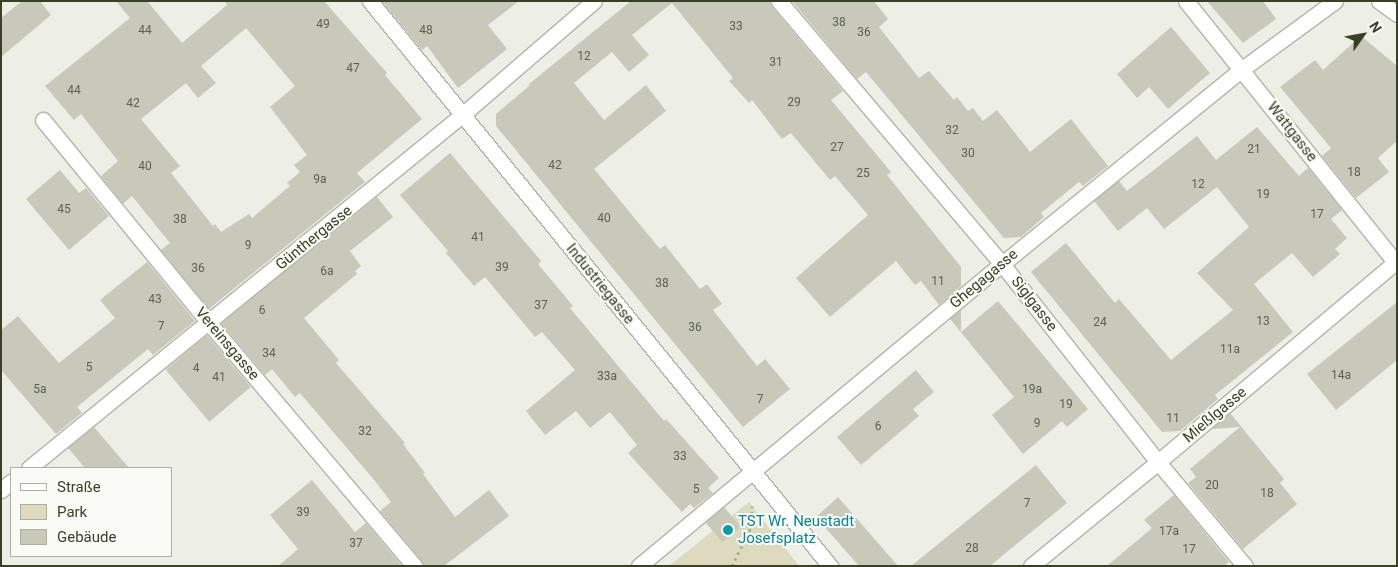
<!DOCTYPE html>
<meta charset="utf-8">
<style>
body{margin:0}
#map{position:relative;width:1398px;height:567px;overflow:hidden;background:#edeee6;font-family:Roboto,sans-serif}
div>[style]{position:absolute}
.green>*{inset:0;background:#dedac0}
.building>*{inset:0;background:#c8c9bb;transform-origin:0 0}
.path>*{height:3px;margin-top:-1.5px;transform-origin:0;background:repeating-linear-gradient(90deg,#a5b088 0 2.5px,transparent 0 6.5px)}
.roads{filter:drop-shadow(1px 0 #b3b6a8) drop-shadow(-1px 0 #b3b6a8) drop-shadow(0 1px #b3b6a8) drop-shadow(0 -1px #b3b6a8)}
.street>*{height:15px;margin:-7.5px;padding:0 7.5px;transform-origin:7.5px;border-radius:7.5px;background:#fff}
.dots>*{width:14px;height:14px;translate:-50% -50%;box-sizing:border-box;border:2px solid #fafbf7;border-radius:50%}
span{translate:-50% -50%;white-space:nowrap;text-align:center;line-height:1.15;-webkit-text-stroke:4px #fafbf7;paint-order:stroke}
.number-label{font-size:12px;color:#5c624a}
.number-label span{-webkit-text-stroke-width:0}
.street-label{font-size:15px;color:#384025}
.culture-label{font-size:15px;color:#0d838f}
.left{translate:0 -50%;text-align:left}
.frame{position:absolute;inset:0;border:2px solid #384025;pointer-events:none}
.legend{position:absolute;left:10px;top:467px;width:162px;height:90px;box-sizing:border-box;background:#fafbf7;border:1px solid #acb0a3;margin:0;padding:6px 9px;list-style:none;font-size:15px;color:#384025}
.legend li{display:flex;align-items:center;gap:10px;height:25px}
.legend b{width:25px;border:1px solid #acb0a3}
.north{position:absolute;left:1338px;top:10px;width:50px;height:50px;-webkit-text-stroke:4px #fafbf7;paint-order:stroke;rotate:58deg;font-size:14px;font-weight:700;line-height:20px;text-align:center;color:#384025}
.north::after{content:'';display:block;margin:auto;width:18px;height:22px;background:#384025;clip-path:polygon(50% 0,100% 100%,50% 72%,0 100%)}
</style>
<div id="map">
<div class="green">
<i style="clip-path:polygon(749px 502px,799px 566px,669px 566px)"></i>
</div>
<div class="building">
<i style="clip-path:polygon(22px 1px,40px 1px,51px 15px,1px 57px,1px 18px)"></i>
<i style="clip-path:polygon(evenodd,116px 1px,147px 1px,182px 43px,227px 5px,224px 1px,324px 1px,387px 73px,385px 75px,422px 119px,357px 173px,365px 182px,209px 309px,161px 250px,170px 243px,132px 196px,123px 204px,101px 176px,118px 161px,81px 114px,74px 120px,45px 86px,130px 18px,116px 1px,246px 28px,295px 86px,270px 107px,307px 155px,294px 165px,300px 172px,287px 183px,290px 186px,252px 218px,249px 214px,221px 232px,215px 224px,213px 226px,171px 173px,180px 166px,141px 119px,186px 83px,198px 98px,216px 83px,201px 66px,246px 28px)"></i>
<i style="clip-path:polygon(382px 1px,519px 1px,488px 25px,507px 49px,458px 88px,427px 46px,422px 50px)"></i>
<i style="clip-path:polygon(631px 1px,770px 1px,772px 7px,843px 91px,831px 100px,891px 172px,887px 175px,961px 267px,961px 286px,939px 305px,921px 281px,915px 285px,896px 261px,830px 317px,796px 278px,868px 215px,835px 176px,830px 180px,791px 133px,782px 139px,752px 100px,749px 103px,729px 81px,733px 78px,672px 3px,632px 35px,649px 55px,629px 72px,612px 52px,574px 83px,604px 120px,646px 85px,666px 111px,594px 169px,660px 249px,665px 245px,700px 289px,707px 284px,722px 304px,713px 310px,757px 366px,765px 359px,790px 389px,743px 427px,496px 126px,496px 114px,530px 85px,529px 84px)"></i>
<i style="clip-path:polygon(792px 1px,874px 1px,888px 19px,879px 27px,919px 78px,929px 71px,954px 100px,957px 97px,968px 111px,973px 108px,983px 121px,997px 110px,1030px 152px,1071px 119px,1108px 166px,1083px 186px,1079px 182px,1041px 213px,1044px 217px,1021px 237px,1004px 238px,866px 72px,857px 79px)"></i>
<i style="clip-path:polygon(1207px 1px,1263px 1px,1276px 19px,1243px 43px)"></i>
<i style="clip-path:polygon(1171px 27px,1210px 73px,1168px 109px,1149px 87px,1137px 98px,1117px 74px)"></i>
<i style="clip-path:polygon(1361px 36px,1397px 66px,1397px 141px,1378px 158px,1389px 172px,1356px 198px,1322px 156px,1331px 148px,1280px 87px,1315px 60px,1323px 70px)"></i>
<i style="clip-path:polygon(1257px 127px,1299px 176px,1308px 168px,1342px 210px,1331px 219px,1347px 238px,1335px 249px,1340px 254px,1313px 277px,1292px 253px,1254px 284px,1293px 332px,1215px 395px,1218px 399px,1180px 431px,1162px 432px,1031px 272px,1066px 243px,1115px 303px,1119px 299px,1171px 360px,1233px 310px,1197px 273px,1249px 227px,1217px 187px,1164px 229px,1147px 208px,1118px 231px,1094px 201px,1119px 181px,1127px 191px,1197px 136px,1216px 160px)"></i>
<i style="clip-path:polygon(450px 153px,541px 261px,538px 264px,573px 306px,570px 308px,664px 421px,666px 419px,719px 478px,708px 488px,713px 493px,694px 508px,690px 504px,682px 512px,628px 453px,637px 445px,610px 412px,590px 428px,576px 411px,545px 435px,526px 411px,575px 370px,542px 332px,535px 337px,485px 277px,474px 286px,446px 253px,448px 251px,400px 195px)"></i>
<i style="clip-path:polygon(60px 170px,79px 193px,86px 188px,109px 216px,69px 250px,26px 199px)"></i>
<i style="clip-path:polygon(377px 197px,393px 217px,350px 251px,361px 266px,355px 271px,357px 274px,304px 318px,339px 360px,336px 363px,405px 443px,403px 444px,425px 473px,423px 474px,455px 517px,489px 490px,509px 516px,444px 566px,423px 566px,421px 560px,380px 511px,391px 502px,375px 481px,300px 393px,295px 397px,272px 369px,265px 375px,221px 323px)"></i>
<i style="clip-path:polygon(147px 262px,195px 321px,153px 355px,148px 349px,77px 407px,82px 413px,56px 434px,1px 370px,1px 330px,18px 316px,59px 363px,115px 318px,100px 300px)"></i>
<i style="clip-path:polygon(998px 301px,1088px 409px,1067px 427px,1062px 421px,1023px 454px,992px 415px,1014px 397px,950px 319px,961px 310px,961px 332px)"></i>
<i style="clip-path:polygon(1397px 302px,1397px 360px,1336px 410px,1307px 374px)"></i>
<i style="left:207px;top:335px;width:68px;height:54px;rotate:50deg"></i>
<i style="clip-path:polygon(916px 370px,934px 392px,913px 409px,919px 416px,861px 465px,837px 437px)"></i>
<i style="clip-path:polygon(1230px 413px,1284px 479px,1280px 483px,1297px 504px,1243px 549px,1188px 483px,1196px 477px,1190px 469px,1240px 427px,1212px 429px)"></i>
<i style="clip-path:polygon(94px 427px,129px 468px,85px 468px,68px 448px)"></i>
<i style="clip-path:polygon(1036px 465px,1067px 503px,1019px 542px,990px 566px,911px 566px)"></i>
<i style="clip-path:polygon(312px 480px,355px 532px,366px 523px,402px 566px,278px 566px,298px 549px,270px 515px)"></i>
<i style="clip-path:polygon(1174px 495px,1229px 562px,1224px 566px,1107px 566px,1152px 528px,1144px 520px)"></i>
<i style="clip-path:polygon(838px 497px,898px 566px,859px 566px,816px 517px)"></i>
<i style="left:724px;top:507px;width:26px;height:24px;rotate:50deg"></i>
</div>
<div class="path">
<i style="left:732px;top:566px;width:43px;rotate:-64deg"></i>
<i style="left:751px;top:527px;width:21px;rotate:-87deg"></i>
</div>
<div class="roads">
<div class="street">
<i style="left:370px;top:1px;width:729px;rotate:50.85deg"></i>
<i style="left:779px;top:1px;width:345px;rotate:49.7deg"></i>
<i style="left:1002px;top:264px;width:252px;rotate:51.8deg"></i>
<i style="left:1158px;top:462px;width:136px;rotate:50.1deg"></i>
<i style="left:1186px;top:1px;width:337px;rotate:51.3deg"></i>
<i style="left:1379px;top:1px;width:22px;rotate:36deg"></i>
<i style="left:43px;top:120px;width:262px;rotate:50.7deg"></i>
<i style="left:209px;top:323px;width:318px;rotate:49.8deg"></i>
<i style="left:29px;top:468px;width:559px;rotate:-39.19deg"></i>
<i style="left:462px;top:115px;width:174px;rotate:-40.8deg"></i>
<i style="left:1px;top:490px;width:13px;rotate:-39deg"></i>
<i style="left:639px;top:566px;width:472px;rotate:-39.8deg"></i>
<i style="left:1002px;top:264px;width:309px;rotate:-39.1deg"></i>
<i style="left:1242px;top:69px;width:115px;rotate:-36.2deg"></i>
<i style="left:1031px;top:566px;width:164px;rotate:-39.3deg"></i>
<i style="left:1158px;top:462px;width:312px;rotate:-40.1deg"></i>
</div>
</div>
<div class="dots">
<i style="left:728px;top:530px;background:#0f9aa8"></i>
</div>
<div class="number-label">
<span style="left:839px;top:23px">38</span>
<span style="left:323px;top:25px">49</span>
<span style="left:736px;top:27px">33</span>
<span style="left:145px;top:31px">44</span>
<span style="left:426px;top:31px">48</span>
<span style="left:864px;top:33px">36</span>
<span style="left:584px;top:57px">12</span>
<span style="left:776px;top:63px">31</span>
<span style="left:353px;top:69px">47</span>
<span style="left:74px;top:91px">44</span>
<span style="left:794px;top:103px">29</span>
<span style="left:133px;top:104px">42</span>
<span style="left:952px;top:131px">32</span>
<span style="left:837px;top:148px">27</span>
<span style="left:1254px;top:150px">21</span>
<span style="left:968px;top:154px">30</span>
<span style="left:555px;top:166px">42</span>
<span style="left:145px;top:167px">40</span>
<span style="left:1354px;top:173px">18</span>
<span style="left:863px;top:174px">25</span>
<span style="left:320px;top:180px">9a</span>
<span style="left:1198px;top:185px">12</span>
<span style="left:1263px;top:195px">19</span>
<span style="left:64px;top:210px">45</span>
<span style="left:1317px;top:215px">17</span>
<span style="left:604px;top:219px">40</span>
<span style="left:180px;top:220px">38</span>
<span style="left:478px;top:238px">41</span>
<span style="left:248px;top:246px">9</span>
<span style="left:502px;top:268px">39</span>
<span style="left:198px;top:269px">36</span>
<span style="left:327px;top:272px">6a</span>
<span style="left:938px;top:282px">11</span>
<span style="left:662px;top:284px">38</span>
<span style="left:155px;top:300px">43</span>
<span style="left:541px;top:306px">37</span>
<span style="left:262px;top:311px">6</span>
<span style="left:1263px;top:322px">13</span>
<span style="left:1100px;top:323px">24</span>
<span style="left:161px;top:327px">7</span>
<span style="left:695px;top:328px">36</span>
<span style="left:1230px;top:350px">11a</span>
<span style="left:269px;top:354px">34</span>
<span style="left:89px;top:368px">5</span>
<span style="left:196px;top:369px">4</span>
<span style="left:1341px;top:376px">14a</span>
<span style="left:607px;top:377px">33a</span>
<span style="left:219px;top:378px">41</span>
<span style="left:40px;top:390px">5a</span>
<span style="left:1032px;top:390px">19a</span>
<span style="left:760px;top:400px">7</span>
<span style="left:1066px;top:405px">19</span>
<span style="left:1173px;top:419px">11</span>
<span style="left:1037px;top:424px">9</span>
<span style="left:878px;top:427px">6</span>
<span style="left:365px;top:432px">32</span>
<span style="left:680px;top:457px">33</span>
<span style="left:1212px;top:486px">20</span>
<span style="left:696px;top:490px">5</span>
<span style="left:1267px;top:494px">18</span>
<span style="left:1027px;top:504px">7</span>
<span style="left:303px;top:513px">39</span>
<span style="left:1169px;top:532px">17a</span>
<span style="left:356px;top:544px">37</span>
<span style="left:972px;top:549px">28</span>
<span style="left:1189px;top:550px">17</span>
</div>
<div class="street-label">
<span style="left:1292px;top:132px;rotate:52deg">Wattgasse</span>
<span style="left:314px;top:238px;rotate:-39deg">Günthergasse</span>
<span style="left:984px;top:279px;rotate:-40deg">Ghegagasse</span>
<span style="left:600px;top:284px;rotate:51deg">Industriegasse</span>
<span style="left:1034px;top:304px;rotate:52deg">Siglgasse</span>
<span style="left:227px;top:344px;rotate:50deg">Vereinsgasse</span>
<span style="left:1215px;top:415px;rotate:-40deg">Mießlgasse</span>
</div>
<div class="culture-label">
<span class="left" style="left:738px;top:530px">TST Wr. Neustadt<br>Josefsplatz</span>
</div>
<div class="frame"></div>
<ul class="legend">
<li><b style="height:6px;background:#fff"></b>Straße</li>
<li><b style="height:14px;background:#dedac0"></b>Park</li>
<li><b style="height:14px;background:#c8c9bb"></b>Gebäude</li>
</ul>
<div class="north">N</div>
</div>
